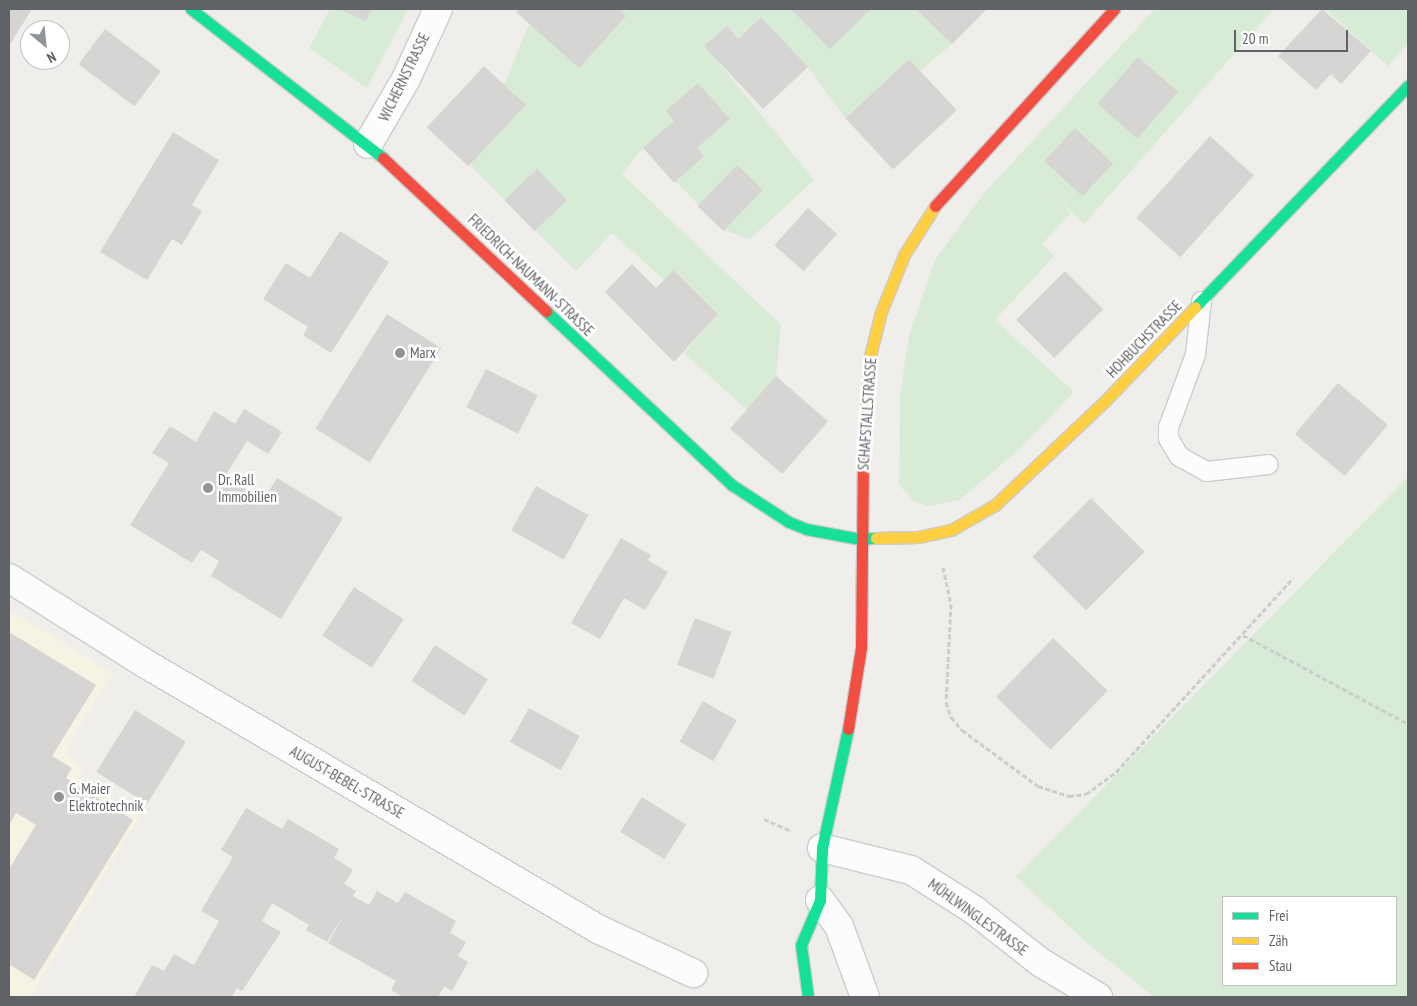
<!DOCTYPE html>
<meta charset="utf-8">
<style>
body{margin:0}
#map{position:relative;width:1417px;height:1006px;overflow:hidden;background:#efeeea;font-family:"PT Sans Narrow",sans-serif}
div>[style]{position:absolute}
.commercial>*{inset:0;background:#f7f3e4}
.green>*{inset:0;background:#d8ebd6}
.building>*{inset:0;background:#d6d5d3;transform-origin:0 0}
.path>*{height:3px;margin-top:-1.5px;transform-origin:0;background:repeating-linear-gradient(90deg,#cacfcc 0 5px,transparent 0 7.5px)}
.roads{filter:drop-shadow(1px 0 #cbcccc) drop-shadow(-1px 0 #cbcccc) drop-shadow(0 1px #cbcccc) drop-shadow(0 -1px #cbcccc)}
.lane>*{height:19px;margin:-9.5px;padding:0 9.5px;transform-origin:9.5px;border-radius:9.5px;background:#fdfcfc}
.street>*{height:28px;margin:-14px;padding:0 14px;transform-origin:14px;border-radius:14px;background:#fdfcfc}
.fast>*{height:11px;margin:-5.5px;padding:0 5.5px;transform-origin:5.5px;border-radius:5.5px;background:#16e098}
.slow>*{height:11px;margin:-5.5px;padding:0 5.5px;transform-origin:5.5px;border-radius:5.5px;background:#ffcf43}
.jam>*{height:11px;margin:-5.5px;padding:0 5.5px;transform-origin:5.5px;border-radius:5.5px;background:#f24e42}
.dots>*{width:14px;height:14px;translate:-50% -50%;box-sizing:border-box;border:2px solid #fff;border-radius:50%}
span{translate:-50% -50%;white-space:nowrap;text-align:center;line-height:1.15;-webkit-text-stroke:5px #fff;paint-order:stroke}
.street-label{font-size:15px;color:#5f6368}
.poi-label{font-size:15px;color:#5f6368}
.left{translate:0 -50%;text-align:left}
.frame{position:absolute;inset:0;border:10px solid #5f6368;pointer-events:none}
.legend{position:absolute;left:1222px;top:896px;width:175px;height:90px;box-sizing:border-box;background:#fff;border:1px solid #bfc1c3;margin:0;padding:6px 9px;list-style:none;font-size:15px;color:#5f6368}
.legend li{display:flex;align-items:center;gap:10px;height:25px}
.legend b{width:25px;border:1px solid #bfc1c3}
.north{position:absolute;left:20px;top:20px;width:50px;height:50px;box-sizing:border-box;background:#fff;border:1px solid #bfc1c3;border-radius:50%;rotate:152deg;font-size:14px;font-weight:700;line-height:20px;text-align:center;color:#5f6368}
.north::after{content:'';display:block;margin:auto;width:18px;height:22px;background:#919496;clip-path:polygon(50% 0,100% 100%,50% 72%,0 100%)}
.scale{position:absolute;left:1234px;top:30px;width:114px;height:22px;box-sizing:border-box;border:2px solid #5f6368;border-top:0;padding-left:6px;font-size:15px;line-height:18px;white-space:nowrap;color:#5f6368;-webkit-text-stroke:4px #fff;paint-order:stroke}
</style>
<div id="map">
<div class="commercial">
<i style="clip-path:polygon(9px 610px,113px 673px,64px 753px,84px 767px,77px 778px,140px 816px,30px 997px,9px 997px)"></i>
</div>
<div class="green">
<i style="clip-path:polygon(330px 9px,408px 9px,367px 88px,309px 48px)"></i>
<i style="clip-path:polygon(535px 9px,916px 9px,952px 44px,920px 71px,909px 59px,845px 118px,808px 67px,761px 17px,716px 59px,814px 180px,750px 239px,723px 230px,643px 148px,622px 174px,781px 325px,776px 376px,747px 410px,684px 353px,718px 314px,675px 270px,664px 280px,612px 233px,576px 271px,471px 166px)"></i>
<i style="clip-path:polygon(1155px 9px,1274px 9px,1084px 224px,1045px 186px,1071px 213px,1042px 244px,1054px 256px,995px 320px,1074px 392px,1020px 449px,959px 500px,928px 506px,914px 501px,899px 485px,900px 394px,909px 336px,935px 260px,985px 192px)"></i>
<i style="clip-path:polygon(1325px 9px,1408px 9px,1408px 44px,1388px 66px)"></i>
<i style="clip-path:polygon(evenodd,1408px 477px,1408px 997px,1154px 997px,1087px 943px,1016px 877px,1408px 477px,1396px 897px,1396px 985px,1223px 985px,1223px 897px,1396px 897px)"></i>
</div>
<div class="building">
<i style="clip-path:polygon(9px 9px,32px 9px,9px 46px)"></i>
<i style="clip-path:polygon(339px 9px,372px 9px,366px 21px)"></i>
<i style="clip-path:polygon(519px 9px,619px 9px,626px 16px,579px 68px,516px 12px)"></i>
<i style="clip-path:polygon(791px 9px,871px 9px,830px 49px)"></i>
<i style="clip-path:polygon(916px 9px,987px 9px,952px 44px)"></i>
<i style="clip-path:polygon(1322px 9px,1371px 51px,1341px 84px,1331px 74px,1316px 90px,1278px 56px)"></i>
<i style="clip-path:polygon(761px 17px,808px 67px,763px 109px,704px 46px,727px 26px,738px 39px)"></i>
<i style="left:105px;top:29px;width:70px;height:44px;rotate:37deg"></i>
<i style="left:1138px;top:57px;width:53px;height:62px;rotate:41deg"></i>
<i style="left:909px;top:59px;width:70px;height:87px;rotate:47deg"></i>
<i style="left:484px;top:66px;width:57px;height:84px;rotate:43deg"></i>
<i style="clip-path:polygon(698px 83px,730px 119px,697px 148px,704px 156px,674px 183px,643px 148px,674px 121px,666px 111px)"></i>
<i style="left:1075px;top:128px;width:52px;height:45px;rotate:43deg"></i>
<i style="clip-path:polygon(173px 132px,219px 160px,192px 205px,202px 211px,182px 245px,172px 239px,147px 280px,100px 252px)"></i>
<i style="left:1210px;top:136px;width:59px;height:110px;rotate:42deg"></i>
<i style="left:737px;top:165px;width:36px;height:57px;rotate:44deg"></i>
<i style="left:537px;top:169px;width:43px;height:45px;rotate:46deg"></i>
<i style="left:808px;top:208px;width:39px;height:50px;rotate:42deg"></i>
<i style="clip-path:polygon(340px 231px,389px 262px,331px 353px,303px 335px,308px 327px,263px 299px,286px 263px,310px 278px)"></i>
<i style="clip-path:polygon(632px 264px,656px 288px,674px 270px,718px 314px,674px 362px,605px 292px)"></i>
<i style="left:1065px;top:271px;width:54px;height:69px;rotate:45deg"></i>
<i style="left:387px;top:314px;width:64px;height:135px;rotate:32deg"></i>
<i style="left:486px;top:369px;width:58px;height:43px;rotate:27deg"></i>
<i style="left:776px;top:376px;width:69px;height:70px;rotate:41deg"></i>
<i style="left:1338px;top:383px;width:65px;height:67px;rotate:40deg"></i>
<i style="clip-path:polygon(244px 409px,282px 432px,268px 454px,247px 441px,225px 476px,263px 500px,277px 478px,343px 518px,281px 619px,211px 576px,219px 561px,201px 550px,192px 563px,130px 525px,169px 463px,152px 453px,170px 426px,196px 442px,214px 411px,235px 424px)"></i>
<i style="left:536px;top:486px;width:60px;height:51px;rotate:29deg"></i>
<i style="left:1091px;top:498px;width:76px;height:83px;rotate:45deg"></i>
<i style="clip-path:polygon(621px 538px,651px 555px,648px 560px,668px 572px,645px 610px,624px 598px,600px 639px,571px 623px)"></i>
<i style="left:354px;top:587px;width:59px;height:58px;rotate:33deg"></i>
<i style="left:695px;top:618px;width:39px;height:50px;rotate:21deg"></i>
<i style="clip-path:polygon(9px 632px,96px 685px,52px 756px,72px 768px,66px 778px,133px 820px,34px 980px,9px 964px,9px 869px,36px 825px,16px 813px,9px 825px)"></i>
<i style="left:1053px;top:638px;width:76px;height:82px;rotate:44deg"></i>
<i style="left:435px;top:645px;width:63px;height:43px;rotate:33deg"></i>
<i style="left:703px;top:701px;width:39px;height:47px;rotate:30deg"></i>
<i style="left:529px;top:708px;width:58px;height:39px;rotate:29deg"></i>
<i style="left:135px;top:710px;width:60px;height:73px;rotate:32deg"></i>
<i style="left:642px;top:797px;width:52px;height:41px;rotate:32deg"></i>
<i style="clip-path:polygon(246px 808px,282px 829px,288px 819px,339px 849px,334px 858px,353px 870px,344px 884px,356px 891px,353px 896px,369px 905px,377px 891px,398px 903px,405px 892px,456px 921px,450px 933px,466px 942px,458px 956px,468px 962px,452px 991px,444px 986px,438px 997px,403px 997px,391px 990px,396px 981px,328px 943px,346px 911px,327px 942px,306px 930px,309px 925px,272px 903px,262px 921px,281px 932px,242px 991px,237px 988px,232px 997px,134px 997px,152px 965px,164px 971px,174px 954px,194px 965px,219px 921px,201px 911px,233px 857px,221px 850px)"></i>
</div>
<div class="path">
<i style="left:943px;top:567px;width:38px;rotate:78deg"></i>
<i style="left:951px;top:604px;width:98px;rotate:92.9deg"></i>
<i style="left:946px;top:702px;width:16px;rotate:72deg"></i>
<i style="left:951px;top:717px;width:17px;rotate:50deg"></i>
<i style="left:962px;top:730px;width:94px;rotate:36.4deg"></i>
<i style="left:1038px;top:786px;width:33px;rotate:18deg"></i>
<i style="left:1069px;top:796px;width:17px;rotate:-7deg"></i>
<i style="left:1086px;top:794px;width:37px;rotate:-36deg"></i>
<i style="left:1116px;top:772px;width:263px;rotate:-47.6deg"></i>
<i style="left:1243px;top:635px;width:187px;rotate:28.3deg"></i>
<i style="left:764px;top:819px;width:30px;rotate:24deg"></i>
</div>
<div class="roads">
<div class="lane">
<i style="left:1201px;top:301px;width:53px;rotate:96.5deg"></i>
<i style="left:1195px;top:354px;width:78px;rotate:110.3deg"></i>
<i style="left:1168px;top:427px;width:11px;rotate:90deg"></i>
<i style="left:1168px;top:438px;width:21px;rotate:59deg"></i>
<i style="left:1179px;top:456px;width:31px;rotate:29deg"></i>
<i style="left:1206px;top:471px;width:62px;rotate:-6.4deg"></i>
</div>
<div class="street">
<i style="left:368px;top:144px;width:75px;rotate:-59.7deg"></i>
<i style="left:406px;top:79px;width:77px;rotate:-65.4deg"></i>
<i style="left:9px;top:578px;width:162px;rotate:32.1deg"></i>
<i style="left:146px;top:664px;width:524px;rotate:30.38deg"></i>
<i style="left:598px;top:929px;width:105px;rotate:24.9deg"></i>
<i style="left:822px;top:848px;width:92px;rotate:13.9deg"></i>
<i style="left:911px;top:870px;width:75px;rotate:32.4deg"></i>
<i style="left:974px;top:910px;width:84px;rotate:38.2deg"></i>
<i style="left:1040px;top:962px;width:68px;rotate:31.1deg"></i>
<i style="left:820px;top:900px;width:32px;rotate:54deg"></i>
<i style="left:839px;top:926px;width:76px;rotate:69.9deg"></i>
</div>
<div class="fast">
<i style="left:191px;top:9px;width:243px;rotate:37.8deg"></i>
<i style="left:1195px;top:307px;width:307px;rotate:-46.1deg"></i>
<i style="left:546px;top:311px;width:255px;rotate:43.1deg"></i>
<i style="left:732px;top:485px;width:68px;rotate:33deg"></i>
<i style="left:789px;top:522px;width:18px;rotate:22deg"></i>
<i style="left:806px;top:529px;width:55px;rotate:10.5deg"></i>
<i style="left:860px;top:539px;width:16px;rotate:-4deg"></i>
<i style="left:808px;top:997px;width:52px;rotate:-97.7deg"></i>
<i style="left:801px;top:945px;width:49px;rotate:-67.1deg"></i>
<i style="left:820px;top:900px;width:52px;rotate:-87.8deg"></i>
<i style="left:822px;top:848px;width:122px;rotate:-77.7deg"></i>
</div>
<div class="slow">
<i style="left:863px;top:458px;width:102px;rotate:-86.1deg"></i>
<i style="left:870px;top:356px;width:45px;rotate:-76deg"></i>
<i style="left:881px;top:312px;width:61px;rotate:-68deg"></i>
<i style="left:904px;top:255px;width:58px;rotate:-57.7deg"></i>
<i style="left:876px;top:538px;width:42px;rotate:-1.4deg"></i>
<i style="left:918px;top:537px;width:34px;rotate:-12deg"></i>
<i style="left:951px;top:530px;width:51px;rotate:-29.6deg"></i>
<i style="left:995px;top:505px;width:151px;rotate:-43.4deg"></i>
<i style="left:1105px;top:401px;width:130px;rotate:-46.2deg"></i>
</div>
<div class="jam">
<i style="left:383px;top:158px;width:224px;rotate:43.2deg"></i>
<i style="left:935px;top:206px;width:266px;rotate:-47.7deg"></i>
<i style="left:848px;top:729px;width:82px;rotate:-80.9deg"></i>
<i style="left:861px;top:648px;width:190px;rotate:-89.4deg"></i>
</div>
</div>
<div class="dots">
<i style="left:400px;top:353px;background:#919496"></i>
<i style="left:208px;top:488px;background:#919496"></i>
<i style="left:59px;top:797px;background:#919496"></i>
</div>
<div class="street-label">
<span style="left:404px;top:77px;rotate:-64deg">WICHERNSTRASSE</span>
<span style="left:531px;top:275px;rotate:44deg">FRIEDRICH-NAUMANN-STRASSE</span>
<span style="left:1144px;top:339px;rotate:-46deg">HOHBUCHSTRASSE</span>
<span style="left:867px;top:414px;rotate:-86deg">SCHAFSTALLSTRASSE</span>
<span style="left:347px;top:782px;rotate:30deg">AUGUST-BEBEL-STRASSE</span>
<span style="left:978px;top:917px;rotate:36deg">MÜHLWINGLESTRASSE</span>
</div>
<div class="poi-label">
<span class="left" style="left:410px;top:353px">Marx</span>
<span class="left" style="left:218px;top:488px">Dr. Rall<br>Immobilien</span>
<span class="left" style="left:69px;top:797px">G. Maier<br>Elektrotechnik</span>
</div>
<div class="frame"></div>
<ul class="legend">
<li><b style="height:6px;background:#16e098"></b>Frei</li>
<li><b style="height:6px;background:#ffcf43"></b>Zäh</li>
<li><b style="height:6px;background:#f24e42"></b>Stau</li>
</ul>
<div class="north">N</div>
<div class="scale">20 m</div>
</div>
